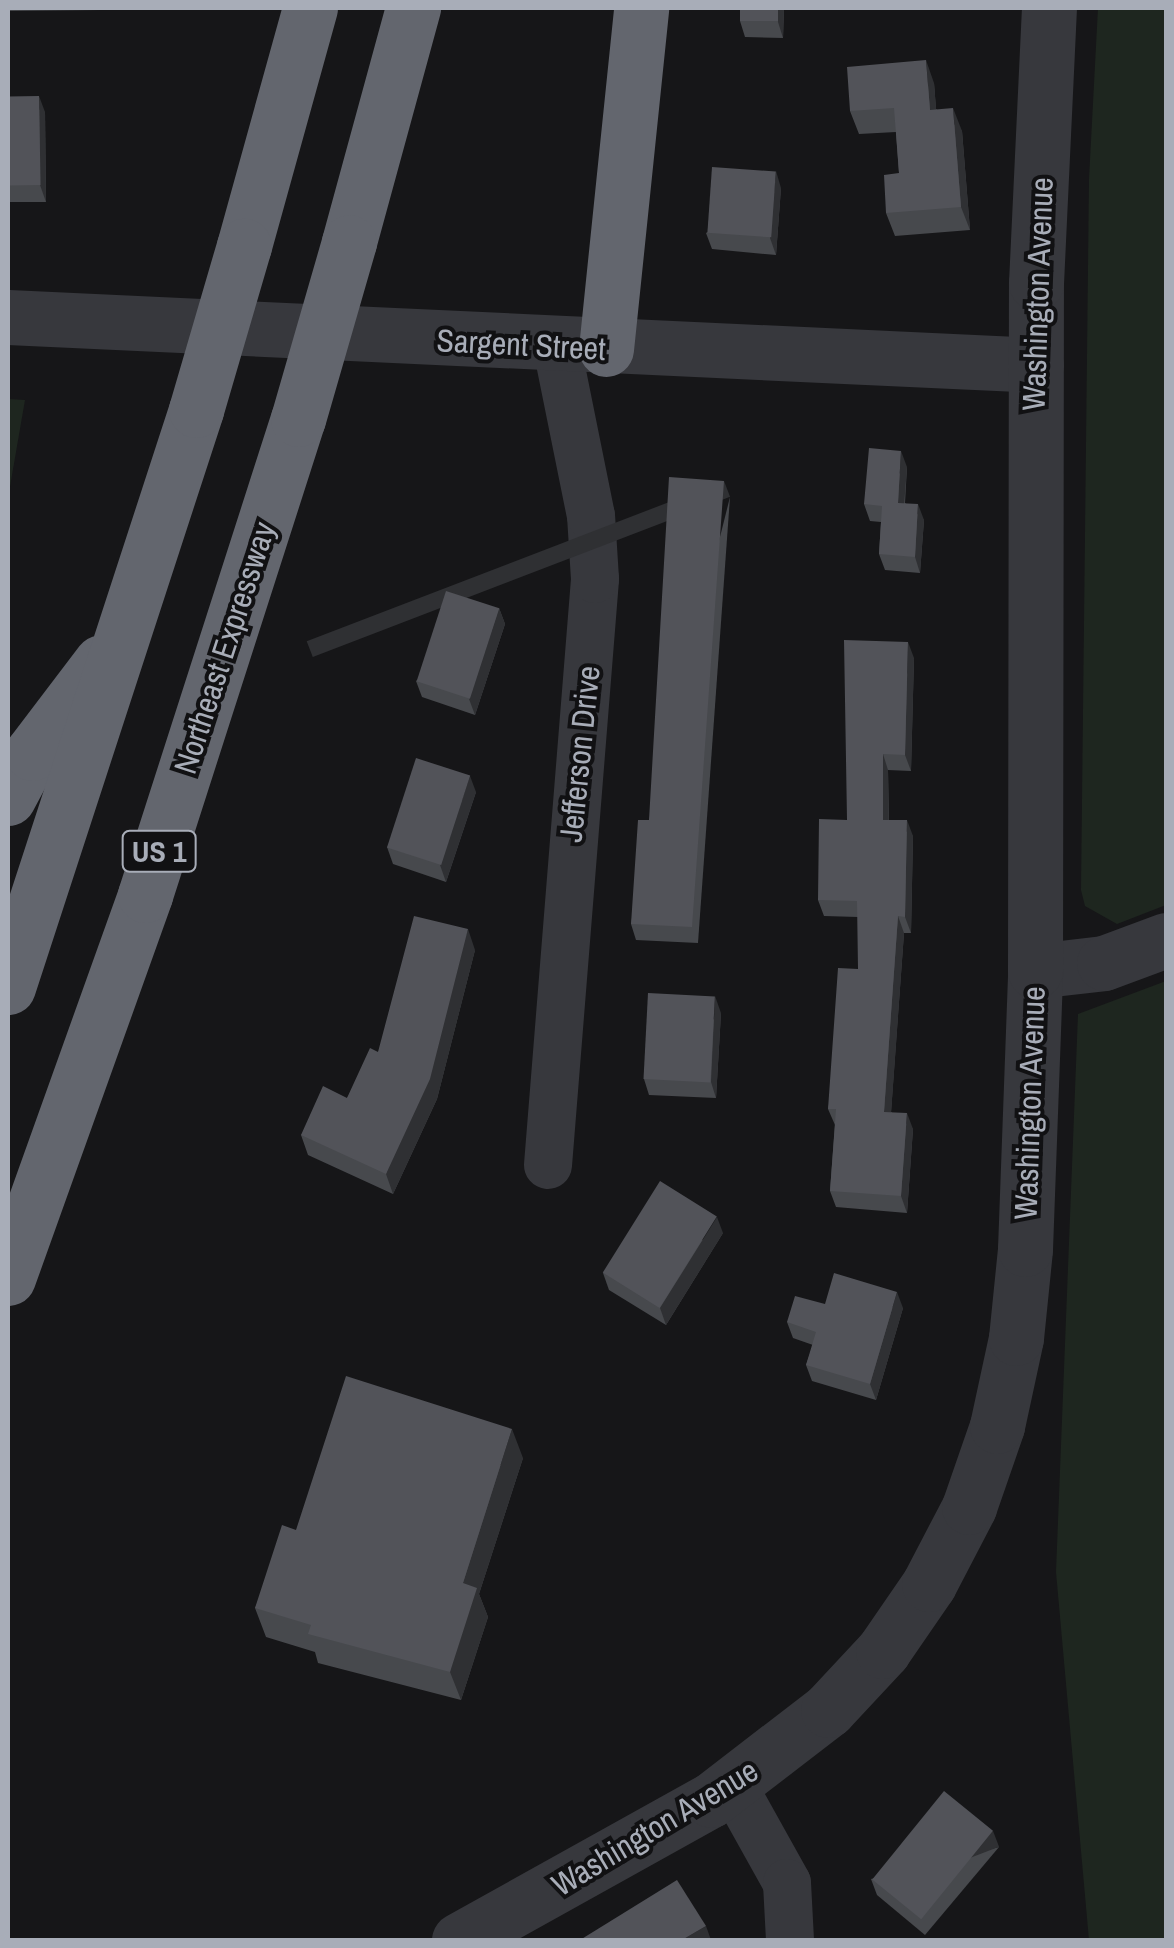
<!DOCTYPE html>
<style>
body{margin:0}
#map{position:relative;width:1174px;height:1948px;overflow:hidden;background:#161618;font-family:"Archivo Narrow",sans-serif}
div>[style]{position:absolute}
.green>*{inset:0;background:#1e261f}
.minor>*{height:48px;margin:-24px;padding:0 24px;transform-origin:24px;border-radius:24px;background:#37383d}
.tertiary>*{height:55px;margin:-27.5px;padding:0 27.5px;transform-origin:27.5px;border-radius:27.5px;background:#37383d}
.motorway>*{height:55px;margin:-27.5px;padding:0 27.5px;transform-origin:27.5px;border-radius:27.5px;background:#63666e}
.motorway-bridge>*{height:55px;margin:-27.5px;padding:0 27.5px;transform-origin:27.5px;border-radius:27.5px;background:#63666e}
.wall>*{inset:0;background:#47494d}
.shaded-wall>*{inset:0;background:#2f3033;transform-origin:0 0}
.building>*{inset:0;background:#525359;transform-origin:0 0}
span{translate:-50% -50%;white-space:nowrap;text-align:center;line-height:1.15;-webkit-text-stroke:8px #111113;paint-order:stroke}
.shield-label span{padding:2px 8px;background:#111113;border:2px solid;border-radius:8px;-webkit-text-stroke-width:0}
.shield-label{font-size:30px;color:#a8adb8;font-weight:700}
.street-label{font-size:32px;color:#a8adb8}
.frame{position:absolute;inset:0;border:10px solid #a8adb8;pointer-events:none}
</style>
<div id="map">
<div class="green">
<i style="clip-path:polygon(1098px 8px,1166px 8px,1166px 905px,1117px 924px,1085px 906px,1081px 890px,1089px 179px)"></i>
<i style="clip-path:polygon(8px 399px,25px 400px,8px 498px)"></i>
<i style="clip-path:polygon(1166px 981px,1166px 1940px,1089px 1940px,1056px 1572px,1078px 1014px)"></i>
</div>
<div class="minor">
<i style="left:548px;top:1165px;width:588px;rotate:-85.41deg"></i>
<i style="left:595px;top:579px;width:63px;rotate:-93.6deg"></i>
<i style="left:591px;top:516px;width:172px;rotate:-101.4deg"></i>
<i style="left:733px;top:1786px;width:111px;rotate:60.9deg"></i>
<i style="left:787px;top:1883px;width:57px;rotate:87deg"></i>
</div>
<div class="tertiary">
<i style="left:8px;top:317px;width:1029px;rotate:2.67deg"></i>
<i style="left:1035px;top:971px;width:69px;rotate:-6.6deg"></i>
<i style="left:1104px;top:963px;width:66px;rotate:-20.4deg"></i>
<i style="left:459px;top:1940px;width:288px;rotate:-29.1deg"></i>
<i style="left:711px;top:1800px;width:148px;rotate:-37.6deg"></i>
<i style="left:828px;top:1710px;width:81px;rotate:-47deg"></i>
<i style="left:883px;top:1651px;width:81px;rotate:-55.5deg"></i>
<i style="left:929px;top:1584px;width:87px;rotate:-62.5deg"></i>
<i style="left:969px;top:1507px;width:86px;rotate:-70.9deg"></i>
<i style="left:997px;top:1426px;width:90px;rotate:-77.8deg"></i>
<i style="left:1016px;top:1338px;width:89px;rotate:-84.2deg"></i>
<i style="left:1025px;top:1249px;width:278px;rotate:-87.9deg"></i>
<i style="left:1035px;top:971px;width:688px;rotate:-89.92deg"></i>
<i style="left:1036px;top:283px;width:275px;rotate:-87.3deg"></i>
</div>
<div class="motorway">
<i style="left:349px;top:242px;width:243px;rotate:-74.7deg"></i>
<i style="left:244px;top:246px;width:247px;rotate:-74.5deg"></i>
<i style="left:606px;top:349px;width:343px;rotate:-84.1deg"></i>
<i style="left:8px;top:798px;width:51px;rotate:-61.9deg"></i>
<i style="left:32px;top:753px;width:114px;rotate:-52.8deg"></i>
<i style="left:8px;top:987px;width:607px;rotate:-71.95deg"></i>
<i style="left:8px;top:1278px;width:407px;rotate:-70.3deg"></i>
<i style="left:145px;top:895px;width:500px;rotate:-72.2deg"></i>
</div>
<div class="motorway-bridge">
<i style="left:196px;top:410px;width:171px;rotate:-73.7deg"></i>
<i style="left:298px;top:419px;width:184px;rotate:-73.9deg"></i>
</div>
<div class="wall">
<i style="clip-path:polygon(8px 8px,102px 8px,102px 10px,8px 11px)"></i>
<i style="clip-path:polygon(740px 8px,784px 8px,783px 38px,745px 37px,740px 21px)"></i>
<i style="clip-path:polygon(934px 83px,936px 109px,962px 131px,970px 230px,895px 236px,886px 213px,899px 173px,896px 132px,859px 134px,850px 111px)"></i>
<i style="clip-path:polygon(8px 97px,45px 112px,46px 202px,8px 202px)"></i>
<i style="clip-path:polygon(781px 188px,776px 255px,712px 249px,706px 233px)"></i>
<i style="clip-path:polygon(907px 467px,905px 503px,924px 520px,920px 573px,885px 570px,879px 554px,881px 522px,870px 521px,864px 504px)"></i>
<i style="clip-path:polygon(730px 497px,698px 943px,636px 940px,631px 924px,649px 820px)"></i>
<i style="clip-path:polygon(499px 608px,505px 624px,475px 715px,422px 697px,416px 681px)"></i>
<i style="clip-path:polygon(914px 658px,911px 771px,888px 770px,889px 820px,913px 836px,911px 933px,904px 933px,891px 1112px,913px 1129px,907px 1213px,836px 1207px,830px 1191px,835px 1125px,828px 1109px,858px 969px,858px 917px,824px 916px,818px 900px,847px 820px)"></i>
<i style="clip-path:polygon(476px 792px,446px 882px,393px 864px,387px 847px)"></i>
<i style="clip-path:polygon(475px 950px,437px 1099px,393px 1194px,308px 1155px,301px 1135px,347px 1098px,378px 1052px)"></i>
<i style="clip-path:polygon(721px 1013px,716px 1098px,649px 1095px,644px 1079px)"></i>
<i style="clip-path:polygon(723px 1233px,666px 1325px,609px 1290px,603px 1273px)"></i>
<i style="clip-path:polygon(825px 1304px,903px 1308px,876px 1400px,812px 1381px,806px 1365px,813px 1345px,793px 1338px,787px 1322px)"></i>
<i style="clip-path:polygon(523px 1458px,479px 1594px,488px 1617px,461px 1700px,318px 1663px,315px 1652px,266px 1637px,255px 1608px,296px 1530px)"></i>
<i style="clip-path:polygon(999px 1847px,925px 1935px,877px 1895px,871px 1879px)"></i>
</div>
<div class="shaded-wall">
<i style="clip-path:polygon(778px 8px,784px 8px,783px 38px,778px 22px)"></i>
<i style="clip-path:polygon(926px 60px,934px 83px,938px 133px,930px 110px)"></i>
<i style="clip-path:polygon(39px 96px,45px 112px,46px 202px,40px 185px)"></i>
<i style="clip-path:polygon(953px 108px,962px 131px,970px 230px,961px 207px)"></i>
<i style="clip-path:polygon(776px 171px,781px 188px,776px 255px,770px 238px)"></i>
<i style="clip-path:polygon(901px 451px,907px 467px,903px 519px,898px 503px)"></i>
<i style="left:724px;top:481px;width:17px;height:447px;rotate:69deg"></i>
<i style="clip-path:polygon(918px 504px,924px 520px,920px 573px,915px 557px)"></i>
<i style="clip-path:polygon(499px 608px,505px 624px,475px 715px,469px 699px)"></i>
<i style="clip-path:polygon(908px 642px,914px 658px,911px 771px,905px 755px)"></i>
<i style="clip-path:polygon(883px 754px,888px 770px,889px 836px,883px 820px)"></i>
<i style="clip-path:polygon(470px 776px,476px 792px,446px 882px,440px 865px)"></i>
<i style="clip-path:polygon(907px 820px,913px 836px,911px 933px,905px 917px)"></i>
<i style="clip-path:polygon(898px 916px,904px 933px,890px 1128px,884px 1112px)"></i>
<i style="clip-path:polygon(468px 929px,475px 950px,437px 1099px,393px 1194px,386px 1174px)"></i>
<i style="clip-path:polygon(715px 996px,721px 1013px,716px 1098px,711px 1082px)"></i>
<i style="clip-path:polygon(907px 1113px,913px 1129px,907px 1213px,901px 1196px)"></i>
<i style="clip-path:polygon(717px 1217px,723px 1233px,666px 1325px,660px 1308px)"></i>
<i style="clip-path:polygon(897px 1292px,903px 1308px,876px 1400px,870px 1384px)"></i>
<i style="clip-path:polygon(512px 1429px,523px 1458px,479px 1594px,488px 1617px,461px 1700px,450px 1672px,463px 1583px)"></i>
<i style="left:993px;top:1831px;width:17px;height:115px;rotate:69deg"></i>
<i style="clip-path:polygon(706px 1926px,711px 1940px,682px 1940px)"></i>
</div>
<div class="building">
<i style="left:740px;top:8px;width:38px;height:13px"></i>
<i style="clip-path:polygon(926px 60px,930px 110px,953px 108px,961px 207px,886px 213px,884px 175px,899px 173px,894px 108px,850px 111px,847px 67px)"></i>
<i style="left:39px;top:96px;width:89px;height:31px;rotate:89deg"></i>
<i style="left:712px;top:167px;width:64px;height:66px;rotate:4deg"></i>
<i style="clip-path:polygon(869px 448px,901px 451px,898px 503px,918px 504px,915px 557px,879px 554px,882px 506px,864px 504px)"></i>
<i style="clip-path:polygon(669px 477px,724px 481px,692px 927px,631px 924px,638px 820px,649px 820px)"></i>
<i style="left:446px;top:591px;width:56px;height:95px;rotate:18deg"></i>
<i style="clip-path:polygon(844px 640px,908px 642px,905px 755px,883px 754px,883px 820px,907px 820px,905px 917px,898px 916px,884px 1112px,907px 1113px,901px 1196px,830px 1191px,836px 1109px,828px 1109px,838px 968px,858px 969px,857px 901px,818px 900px,819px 819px,847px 820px)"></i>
<i style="left:416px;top:758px;width:57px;height:94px;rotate:18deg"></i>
<i style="clip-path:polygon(414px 916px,468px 929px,430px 1079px,386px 1174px,301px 1135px,323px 1086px,347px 1098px,370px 1048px,378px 1052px)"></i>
<i style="left:648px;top:993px;width:67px;height:86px;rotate:3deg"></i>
<i style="left:660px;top:1181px;width:67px;height:108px;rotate:32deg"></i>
<i style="clip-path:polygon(834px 1273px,897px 1292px,870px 1384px,806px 1365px,816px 1332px,787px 1322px,795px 1296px,825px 1304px)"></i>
<i style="clip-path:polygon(346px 1376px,512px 1429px,463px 1583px,477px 1588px,450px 1672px,308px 1634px,311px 1625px,255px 1608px,282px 1525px,296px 1530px)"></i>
<i style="left:944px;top:1791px;width:63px;height:114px;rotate:39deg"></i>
<i style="clip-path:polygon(677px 1880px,706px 1926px,682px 1940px,580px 1940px)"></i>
</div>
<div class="shield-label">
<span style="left:159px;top:851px">US 1</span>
</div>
<div class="street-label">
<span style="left:1038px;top:294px;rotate:-88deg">Washington Avenue</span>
<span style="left:521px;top:345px;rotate:3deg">Sargent Street</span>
<span style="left:225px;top:648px;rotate:-72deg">Northeast Expressway</span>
<span style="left:580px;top:754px;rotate:-84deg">Jefferson Drive</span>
<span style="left:1030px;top:1103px;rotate:-88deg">Washington Avenue</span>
<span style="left:655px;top:1828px;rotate:-31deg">Washington Avenue</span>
</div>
<div class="frame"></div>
</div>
